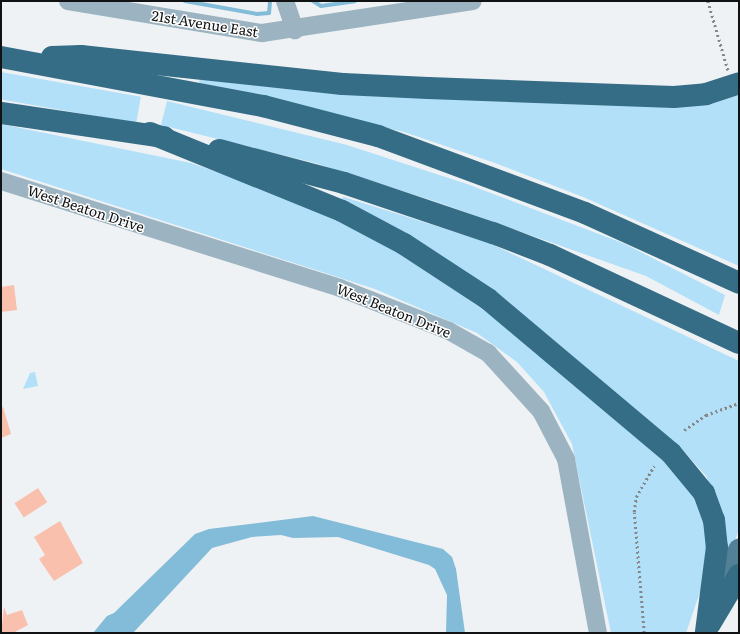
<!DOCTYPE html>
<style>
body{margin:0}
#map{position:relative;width:740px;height:634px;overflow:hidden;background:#eff2f4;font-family:Literata,serif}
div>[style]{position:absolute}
.green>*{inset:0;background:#b1e0f8;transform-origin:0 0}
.water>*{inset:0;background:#83bcd8}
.stream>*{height:4px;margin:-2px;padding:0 2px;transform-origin:2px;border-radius:2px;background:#83bcd8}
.building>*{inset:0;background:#fac0ae;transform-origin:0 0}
.path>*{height:2.5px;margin-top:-1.25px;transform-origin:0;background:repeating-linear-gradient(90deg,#848687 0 2px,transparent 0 5px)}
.minor>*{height:18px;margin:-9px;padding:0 9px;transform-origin:9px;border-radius:9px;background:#9cb4c1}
.major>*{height:22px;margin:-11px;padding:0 11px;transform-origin:11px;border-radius:11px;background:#528097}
.highway>*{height:22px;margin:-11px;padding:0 11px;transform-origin:11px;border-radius:11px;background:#356d87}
span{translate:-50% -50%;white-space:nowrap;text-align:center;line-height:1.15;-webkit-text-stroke:3px #fff;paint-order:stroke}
.street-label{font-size:14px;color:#111213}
.frame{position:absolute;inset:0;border:2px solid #111213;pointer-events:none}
</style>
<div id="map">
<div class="green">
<i style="left:1px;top:72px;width:142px;height:27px;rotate:10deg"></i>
<i style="clip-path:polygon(200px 75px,708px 104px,739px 95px,739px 266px,583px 197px,495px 163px,404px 132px,199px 84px)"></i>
<i style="clip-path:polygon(167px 101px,347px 145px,467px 184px,625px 244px,725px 295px,719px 315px,646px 276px,437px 202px,315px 163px,161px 125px)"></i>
<i style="clip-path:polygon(1px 124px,191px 163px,303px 202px,408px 255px,519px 334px,682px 474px,702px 510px,709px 566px,686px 633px,611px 633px,572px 444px,544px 392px,517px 362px,477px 333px,375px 289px,1px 169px)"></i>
<i style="clip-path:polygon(344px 197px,487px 242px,739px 361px,739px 529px,731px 552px,727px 551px,714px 492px,706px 476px,679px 446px,338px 201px)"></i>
<i style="clip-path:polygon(35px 372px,38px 386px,23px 389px,30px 373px)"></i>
</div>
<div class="water">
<i style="clip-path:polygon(313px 516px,443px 549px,452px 557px,456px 569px,465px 633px,446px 633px,447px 595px,435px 569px,429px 565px,338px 537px,293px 538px,281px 535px,252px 537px,212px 548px,133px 633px,93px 633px,107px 616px,114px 613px,195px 534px,209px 529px)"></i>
</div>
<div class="stream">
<i style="left:185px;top:1px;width:73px;rotate:10.2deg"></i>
<i style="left:257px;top:14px;width:12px;rotate:-5deg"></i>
<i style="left:269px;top:13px;width:12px;rotate:-85deg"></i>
<i style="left:313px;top:1px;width:9px;rotate:32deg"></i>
<i style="left:321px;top:6px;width:34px;rotate:-8deg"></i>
</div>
<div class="building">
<i style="clip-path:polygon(14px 285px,17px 310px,1px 312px,1px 287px)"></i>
<i style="clip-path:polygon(3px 407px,11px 434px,1px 438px,1px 408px)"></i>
<i style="left:38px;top:488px;width:17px;height:28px;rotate:57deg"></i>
<i style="clip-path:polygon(60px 521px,83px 563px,54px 581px,39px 559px,45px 555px,34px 537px)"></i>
<i style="clip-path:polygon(4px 607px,7px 615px,22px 610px,28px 625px,13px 633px,1px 633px)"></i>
</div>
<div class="path">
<i style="left:708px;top:1px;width:72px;rotate:73.8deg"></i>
<i style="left:684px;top:430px;width:27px;rotate:-34deg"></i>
<i style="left:706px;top:415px;width:35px;rotate:-20deg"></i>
<i style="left:644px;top:633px;width:121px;rotate:-94.7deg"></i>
<i style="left:634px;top:512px;width:15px;rotate:-82deg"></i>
<i style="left:636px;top:497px;width:36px;rotate:-60deg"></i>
</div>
<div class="minor">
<i style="left:68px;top:1px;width:197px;rotate:9.4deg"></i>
<i style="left:262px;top:33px;width:213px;rotate:-8.6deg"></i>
<i style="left:285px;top:1px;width:31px;rotate:71deg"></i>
<i style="left:1px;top:181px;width:355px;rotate:17.5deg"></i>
<i style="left:340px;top:288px;width:117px;rotate:21.5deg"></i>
<i style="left:449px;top:331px;width:45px;rotate:29.4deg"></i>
<i style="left:488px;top:353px;width:79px;rotate:47.6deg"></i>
<i style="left:541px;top:411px;width:54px;rotate:62.5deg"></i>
<i style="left:566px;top:459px;width:177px;rotate:79.6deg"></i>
</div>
<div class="major">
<i style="left:721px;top:594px;width:48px;rotate:-67.8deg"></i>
</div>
<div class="highway">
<i style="left:1px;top:57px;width:267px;rotate:10.6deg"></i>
<i style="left:263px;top:106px;width:119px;rotate:14.6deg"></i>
<i style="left:378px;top:136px;width:221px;rotate:20.4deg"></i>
<i style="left:585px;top:213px;width:169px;rotate:24.4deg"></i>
<i style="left:52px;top:57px;width:29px;rotate:-2deg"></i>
<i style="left:81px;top:56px;width:263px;rotate:6.1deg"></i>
<i style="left:343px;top:84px;width:85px;rotate:2.7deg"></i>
<i style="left:428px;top:88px;width:246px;rotate:2.1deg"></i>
<i style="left:674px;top:97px;width:32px;rotate:-5deg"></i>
<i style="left:706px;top:94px;width:35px;rotate:-18deg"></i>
<i style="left:1px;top:113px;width:165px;rotate:8.4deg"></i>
<i style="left:150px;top:133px;width:207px;rotate:22.1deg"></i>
<i style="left:342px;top:211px;width:70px;rotate:28deg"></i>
<i style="left:404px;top:244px;width:100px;rotate:33.2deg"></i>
<i style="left:488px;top:299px;width:239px;rotate:40.1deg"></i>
<i style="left:671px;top:453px;width:52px;rotate:50.5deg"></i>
<i style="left:704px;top:493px;width:29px;rotate:70deg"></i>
<i style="left:714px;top:520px;width:27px;rotate:84deg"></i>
<i style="left:717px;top:547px;width:86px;rotate:97.4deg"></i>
<i style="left:219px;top:150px;width:129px;rotate:14.8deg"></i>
<i style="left:344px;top:183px;width:157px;rotate:18.6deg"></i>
<i style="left:493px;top:233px;width:61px;rotate:21.1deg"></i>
<i style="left:550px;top:255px;width:208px;rotate:25deg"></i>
<i style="left:710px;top:624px;width:57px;rotate:-59.4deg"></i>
</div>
<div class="street-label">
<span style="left:205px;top:23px;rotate:9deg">21st Avenue East</span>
<span style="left:86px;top:208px;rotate:18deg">West Beaton Drive</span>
<span style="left:394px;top:310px;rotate:22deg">West Beaton Drive</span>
</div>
<div class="frame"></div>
</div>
